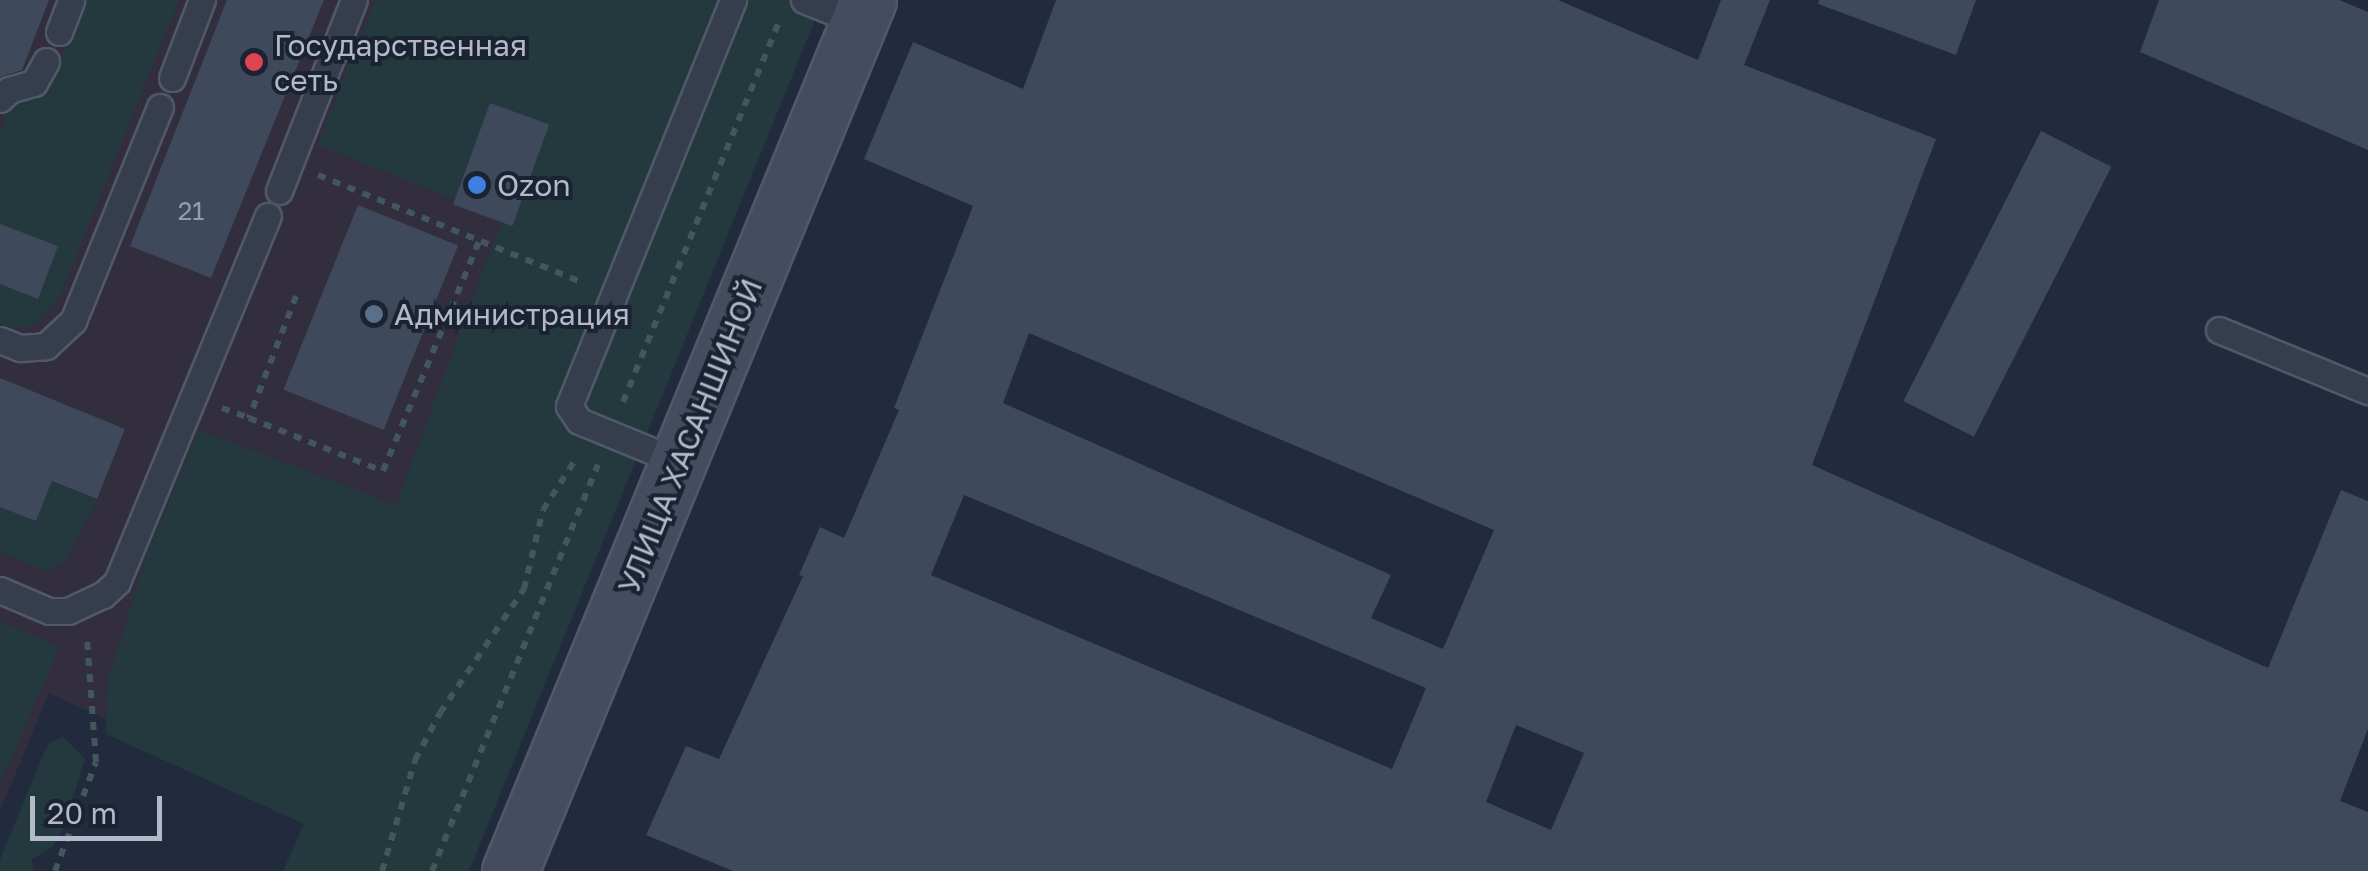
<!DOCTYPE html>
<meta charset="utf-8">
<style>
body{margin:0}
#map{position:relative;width:2368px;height:871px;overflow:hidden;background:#222b3d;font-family:"Golos Text",sans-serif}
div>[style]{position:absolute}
.medical>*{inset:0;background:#322e3e}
.green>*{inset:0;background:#24393e}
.building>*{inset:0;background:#3e495c;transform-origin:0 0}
.path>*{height:6px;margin-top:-3px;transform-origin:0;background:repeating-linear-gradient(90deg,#42565b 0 8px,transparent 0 16px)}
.roads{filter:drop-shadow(2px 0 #515968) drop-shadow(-2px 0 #515968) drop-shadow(0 2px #515968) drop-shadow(0 -2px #515968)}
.lane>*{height:25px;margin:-12.5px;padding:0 12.5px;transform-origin:12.5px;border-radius:12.5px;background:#363e4d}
.secondary>*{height:55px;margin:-27.5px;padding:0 27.5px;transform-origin:27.5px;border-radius:27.5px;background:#444c60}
.dots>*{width:28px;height:28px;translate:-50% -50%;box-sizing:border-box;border:5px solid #1b2332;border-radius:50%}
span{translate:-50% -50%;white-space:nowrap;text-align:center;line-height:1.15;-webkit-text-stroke:8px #1b2332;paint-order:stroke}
.number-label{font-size:25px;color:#959dad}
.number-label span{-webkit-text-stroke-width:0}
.poi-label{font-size:30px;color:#b2b9c8}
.left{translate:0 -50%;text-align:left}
.street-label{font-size:30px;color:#b2b9c8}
.scale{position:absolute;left:30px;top:796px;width:132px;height:45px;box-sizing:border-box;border:5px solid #b2b9c8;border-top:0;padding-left:12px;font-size:30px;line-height:35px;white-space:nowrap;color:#b2b9c8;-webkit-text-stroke:8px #1b2332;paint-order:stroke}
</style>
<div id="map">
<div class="medical">
<i style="clip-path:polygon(0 0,650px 0,329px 823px,49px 693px,0 811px)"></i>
</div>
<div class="green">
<i style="clip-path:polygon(84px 0,179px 0,60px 296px,36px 324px,21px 329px,0 325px,0 133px,11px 105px,48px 94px)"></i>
<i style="clip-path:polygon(375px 0,823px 0,469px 871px,283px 871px,304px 824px,106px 734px,107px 685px,148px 551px,199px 430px,396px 505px,503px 218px,318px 145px)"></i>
<i style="clip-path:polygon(52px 483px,97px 500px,65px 562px,46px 571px,0 552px,0 507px,35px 521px)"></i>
<i style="clip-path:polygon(0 621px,60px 647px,0 783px)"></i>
<i style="clip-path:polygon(63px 737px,85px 759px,63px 830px,53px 846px,31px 860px,34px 871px,0 871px,0 860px,42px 757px,50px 742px)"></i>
</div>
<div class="building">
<i style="clip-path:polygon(0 0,49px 0,22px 70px,0 77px)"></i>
<i style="clip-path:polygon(227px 0,324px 0,211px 278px,130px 246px)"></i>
<i style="clip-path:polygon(evenodd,1056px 0,1558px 0,1698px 60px,1721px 0,1770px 0,1744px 65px,1936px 139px,1812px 465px,2268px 668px,2341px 490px,2368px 501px,2368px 729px,2340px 801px,2368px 812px,2368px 871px,733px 871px,646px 835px,686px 746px,719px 759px,803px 576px,799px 575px,820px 527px,844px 538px,899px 410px,894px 408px,973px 206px,864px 159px,913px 42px,1023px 89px,1056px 0,1029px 333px,1494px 530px,1443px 649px,1371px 618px,1391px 575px,1003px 403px,1029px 333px,1056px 0,964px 495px,1426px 688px,1392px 769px,931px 575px,964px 495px,1056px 0,1516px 725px,1584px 753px,1551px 830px,1486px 802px,1516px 725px)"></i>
<i style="clip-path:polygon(1819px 0,1976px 0,1956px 55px,1818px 4px)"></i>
<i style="clip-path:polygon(2159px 0,2339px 0,2368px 12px,2368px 150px,2140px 52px)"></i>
<i style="left:490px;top:103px;width:63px;height:108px;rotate:20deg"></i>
<i style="left:2041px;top:131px;width:79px;height:303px;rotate:27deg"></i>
<i style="left:358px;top:205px;width:108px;height:199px;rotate:22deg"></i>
<i style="clip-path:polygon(0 224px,58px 246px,38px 299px,0 284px)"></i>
<i style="clip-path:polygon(0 378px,125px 429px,97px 499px,52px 481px,36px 521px,0 507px)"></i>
</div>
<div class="path">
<i style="left:318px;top:175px;width:287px;rotate:22.1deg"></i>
<i style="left:296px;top:296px;width:131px;rotate:111.1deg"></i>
<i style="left:249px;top:418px;width:144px;rotate:21.6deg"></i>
<i style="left:383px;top:471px;width:249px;rotate:-67.3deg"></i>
<i style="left:623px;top:402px;width:413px;rotate:-67.7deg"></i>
<i style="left:222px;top:408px;width:29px;rotate:20deg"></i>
<i style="left:55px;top:871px;width:116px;rotate:-69.4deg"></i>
<i style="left:96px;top:762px;width:122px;rotate:-94.2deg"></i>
<i style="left:382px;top:871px;width:116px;rotate:-73.4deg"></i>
<i style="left:415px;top:760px;width:53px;rotate:-62deg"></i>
<i style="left:440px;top:713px;width:150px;rotate:-55.9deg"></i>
<i style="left:524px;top:589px;width:81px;rotate:-76.5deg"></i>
<i style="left:543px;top:510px;width:63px;rotate:-57.3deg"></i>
<i style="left:432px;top:871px;width:439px;rotate:-67.8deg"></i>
</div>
<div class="roads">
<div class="lane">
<i style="left:804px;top:0;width:59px;rotate:21.8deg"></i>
<i style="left:59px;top:32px;width:34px;rotate:-69deg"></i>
<i style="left:172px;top:78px;width:84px;rotate:-69deg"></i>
<i style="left:0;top:99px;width:13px;rotate:-45deg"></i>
<i style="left:9px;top:90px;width:26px;rotate:-16deg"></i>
<i style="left:34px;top:83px;width:25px;rotate:-61deg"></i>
<i style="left:279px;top:191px;width:205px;rotate:-68.6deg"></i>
<i style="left:2219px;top:330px;width:161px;rotate:22.3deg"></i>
<i style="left:0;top:340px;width:22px;rotate:22deg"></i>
<i style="left:20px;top:348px;width:26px;rotate:-4deg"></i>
<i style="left:46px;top:346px;width:37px;rotate:-43deg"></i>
<i style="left:73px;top:321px;width:231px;rotate:-67.9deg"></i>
<i style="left:679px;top:462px;width:108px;rotate:-157.7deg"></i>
<i style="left:579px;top:421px;width:18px;rotate:-124deg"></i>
<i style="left:569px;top:406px;width:438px;rotate:-68deg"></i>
<i style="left:0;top:590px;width:53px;rotate:23.2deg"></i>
<i style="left:49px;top:611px;width:19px"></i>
<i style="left:68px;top:611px;width:38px;rotate:-25deg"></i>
<i style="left:103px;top:595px;width:19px;rotate:-43deg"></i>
<i style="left:117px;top:582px;width:396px;rotate:-67.6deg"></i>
</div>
<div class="secondary">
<i style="left:510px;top:871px;width:942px;rotate:-67.66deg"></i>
</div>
</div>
<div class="dots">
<i style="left:254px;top:62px;background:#e0444e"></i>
<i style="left:477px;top:185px;background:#3f7fe0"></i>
<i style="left:374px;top:314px;background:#5c6f8a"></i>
</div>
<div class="number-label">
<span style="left:191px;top:211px">21</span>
</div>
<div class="poi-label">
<span class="left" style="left:274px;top:62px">Государственная<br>сеть</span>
<span class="left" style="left:497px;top:185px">Ozon</span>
<span class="left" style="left:394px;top:314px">Администрация</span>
</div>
<div class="street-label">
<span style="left:690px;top:436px;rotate:-68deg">УЛИЦА ХАСАНШИНОЙ</span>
</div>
<div class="scale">20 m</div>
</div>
